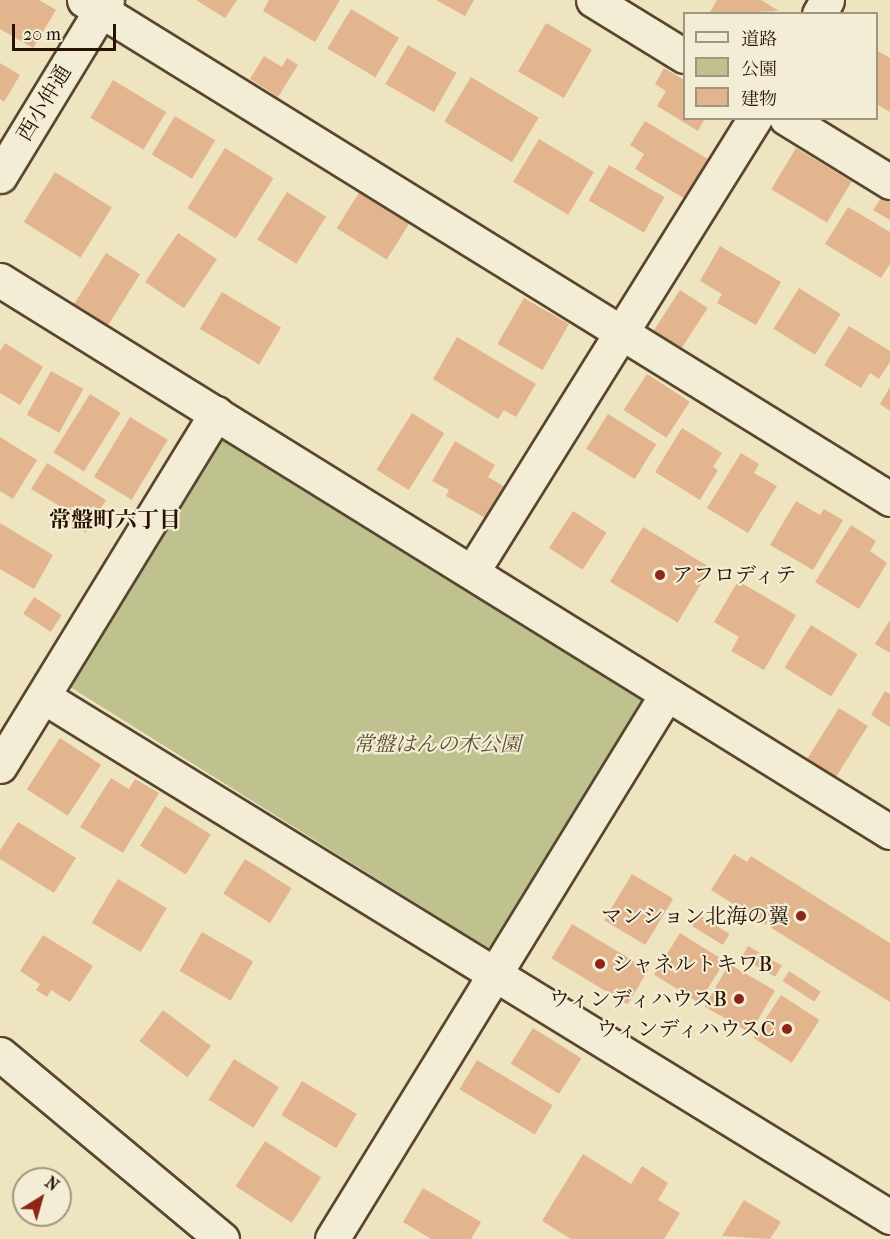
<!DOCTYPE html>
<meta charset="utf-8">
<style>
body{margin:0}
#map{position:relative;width:890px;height:1239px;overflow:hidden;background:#eee4c0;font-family:"IM FELL French Canon","Noto Serif JP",serif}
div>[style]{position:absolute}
.green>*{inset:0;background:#bfc28e;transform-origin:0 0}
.building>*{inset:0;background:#e2b58f;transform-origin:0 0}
.roads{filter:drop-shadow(2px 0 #5a4630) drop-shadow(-2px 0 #5a4630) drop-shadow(0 2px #5a4630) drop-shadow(0 -2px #5a4630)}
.street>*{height:33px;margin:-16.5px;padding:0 16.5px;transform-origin:16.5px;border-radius:16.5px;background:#f4edd6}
.dots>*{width:16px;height:16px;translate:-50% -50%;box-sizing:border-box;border:3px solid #f4edd6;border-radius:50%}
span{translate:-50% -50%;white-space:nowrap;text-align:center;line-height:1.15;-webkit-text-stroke:4.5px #f4edd6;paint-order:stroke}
.street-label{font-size:21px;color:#281200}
.poi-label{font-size:21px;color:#281200}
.left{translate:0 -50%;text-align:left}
.right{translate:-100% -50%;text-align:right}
.park-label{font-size:21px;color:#5d5032;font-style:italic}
.neighbourhood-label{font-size:22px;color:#281200;font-weight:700}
.legend{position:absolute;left:683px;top:12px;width:195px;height:108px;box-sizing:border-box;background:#f4edd6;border:2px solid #a29580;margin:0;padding:8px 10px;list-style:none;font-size:18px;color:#281200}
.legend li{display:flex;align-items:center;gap:12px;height:30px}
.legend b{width:30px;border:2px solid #a29580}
.north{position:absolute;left:12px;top:1167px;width:60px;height:60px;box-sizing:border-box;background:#f4edd6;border:2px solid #a29580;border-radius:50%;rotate:37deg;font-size:16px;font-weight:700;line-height:24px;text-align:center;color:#281200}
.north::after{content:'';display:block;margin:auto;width:21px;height:27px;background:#8f2418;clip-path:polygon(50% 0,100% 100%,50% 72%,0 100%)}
.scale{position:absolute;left:12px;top:24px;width:104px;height:27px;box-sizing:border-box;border:3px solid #281200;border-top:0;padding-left:8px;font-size:18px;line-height:21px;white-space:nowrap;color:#281200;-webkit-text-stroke:4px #f4edd6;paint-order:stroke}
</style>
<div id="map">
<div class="green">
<i style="left:219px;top:431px;width:505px;height:296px;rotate:32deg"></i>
</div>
<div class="building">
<i style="clip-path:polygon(0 0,39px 0,56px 10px,33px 48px,0 29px)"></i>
<i style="clip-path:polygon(196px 0,237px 0,225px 18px)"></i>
<i style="clip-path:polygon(269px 0,340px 0,315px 42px,263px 11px)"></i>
<i style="clip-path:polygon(436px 0,474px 0,465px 16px)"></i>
<i style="clip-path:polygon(717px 0,761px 0,779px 11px,709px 14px)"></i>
<i style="left:351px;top:9px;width:56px;height:46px;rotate:31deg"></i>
<i style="left:546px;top:23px;width:53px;height:56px;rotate:30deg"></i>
<i style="left:408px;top:45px;width:56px;height:45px;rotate:30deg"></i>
<i style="clip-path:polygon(876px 50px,890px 58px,890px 112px,876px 104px)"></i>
<i style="clip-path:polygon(264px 56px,282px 67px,287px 58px,298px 65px,278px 97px,250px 79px)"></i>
<i style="clip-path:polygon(0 63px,20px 75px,4px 102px,0 99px)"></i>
<i style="clip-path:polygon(664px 68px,684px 80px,684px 118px,705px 118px,698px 131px,657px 106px,666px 91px,655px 84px)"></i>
<i style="left:471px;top:77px;width:79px;height:52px;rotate:31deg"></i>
<i style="left:113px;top:80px;width:62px;height:44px;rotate:31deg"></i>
<i style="left:175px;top:116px;width:47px;height:45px;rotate:31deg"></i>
<i style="clip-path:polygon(645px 121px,711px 161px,687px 200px,635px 169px,644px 154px,630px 145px)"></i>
<i style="left:539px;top:139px;width:64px;height:50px;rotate:31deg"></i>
<i style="left:225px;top:148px;width:57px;height:71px;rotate:32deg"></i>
<i style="left:796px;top:148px;width:65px;height:48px;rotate:31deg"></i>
<i style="left:609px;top:165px;width:64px;height:41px;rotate:30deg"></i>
<i style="left:55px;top:172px;width:67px;height:59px;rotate:32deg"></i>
<i style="left:360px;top:191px;width:59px;height:44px;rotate:32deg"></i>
<i style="left:287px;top:192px;width:46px;height:56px;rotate:32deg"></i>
<i style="clip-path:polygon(883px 195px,890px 199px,890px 220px,873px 210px)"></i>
<i style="clip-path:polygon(848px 207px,890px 232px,890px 264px,881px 278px,825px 244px)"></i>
<i style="left:178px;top:233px;width:47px;height:59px;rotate:34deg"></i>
<i style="clip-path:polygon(720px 246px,781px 282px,756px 325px,717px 303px,722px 294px,700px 281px)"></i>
<i style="left:106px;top:253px;width:40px;height:61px;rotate:32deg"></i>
<i style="left:799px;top:288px;width:49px;height:48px;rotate:32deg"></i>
<i style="left:680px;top:290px;width:33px;height:49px;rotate:33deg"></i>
<i style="left:222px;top:292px;width:69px;height:43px;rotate:31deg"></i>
<i style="left:524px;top:298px;width:52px;height:53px;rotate:30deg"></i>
<i style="clip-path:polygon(849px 326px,890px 351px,890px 362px,879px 379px,870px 373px,861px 388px,824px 365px)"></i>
<i style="clip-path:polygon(457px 337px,536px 384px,516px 417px,504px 410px,498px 419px,433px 379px)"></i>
<i style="clip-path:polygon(5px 343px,43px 367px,20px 405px,0 393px,0 351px)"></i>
<i style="left:51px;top:371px;width:37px;height:50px;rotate:29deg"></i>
<i style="left:647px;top:374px;width:51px;height:43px;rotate:33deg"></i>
<i style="clip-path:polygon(890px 387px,890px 411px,880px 404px)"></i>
<i style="left:90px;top:394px;width:36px;height:69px;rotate:32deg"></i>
<i style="left:412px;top:413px;width:38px;height:67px;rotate:32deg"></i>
<i style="left:608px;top:414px;width:57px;height:41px;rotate:32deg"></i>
<i style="left:130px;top:417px;width:44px;height:70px;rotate:31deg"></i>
<i style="clip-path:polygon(682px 428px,722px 453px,713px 467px,718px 470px,700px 500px,655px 472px)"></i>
<i style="clip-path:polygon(0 437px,37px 460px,13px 499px,0 491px)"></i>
<i style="clip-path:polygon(455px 441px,495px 465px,488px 477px,505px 487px,487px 519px,446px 496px,449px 490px,432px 481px)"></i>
<i style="clip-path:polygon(741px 453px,759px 464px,754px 473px,777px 486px,748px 533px,707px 508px)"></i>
<i style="clip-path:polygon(47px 463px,106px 500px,86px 533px,56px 514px,61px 507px,31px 489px)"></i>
<i style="clip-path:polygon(796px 501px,820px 515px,824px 509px,843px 520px,813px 570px,770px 545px)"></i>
<i style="left:573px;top:511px;width:40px;height:44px;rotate:33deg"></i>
<i style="clip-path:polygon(0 523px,53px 555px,34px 589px,0 569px)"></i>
<i style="clip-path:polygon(851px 525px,876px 541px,870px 551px,887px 563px,859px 609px,815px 582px)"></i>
<i style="left:643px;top:527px;width:79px;height:64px;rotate:31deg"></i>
<i style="clip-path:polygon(738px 581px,796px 615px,764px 670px,731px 651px,739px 637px,714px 622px)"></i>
<i style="left:34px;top:597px;width:33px;height:20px;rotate:33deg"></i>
<i style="clip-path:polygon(890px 620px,890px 653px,875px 644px)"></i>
<i style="left:811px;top:625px;width:55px;height:50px;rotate:32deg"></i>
<i style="clip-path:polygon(885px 691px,890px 694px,890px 727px,871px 715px)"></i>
<i style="left:839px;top:708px;width:34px;height:61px;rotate:32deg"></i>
<i style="left:60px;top:738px;width:49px;height:61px;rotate:33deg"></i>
<i style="clip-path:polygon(111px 778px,129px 789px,135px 779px,159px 793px,123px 853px,80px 827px)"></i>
<i style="left:165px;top:806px;width:54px;height:47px;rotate:32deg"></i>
<i style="clip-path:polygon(18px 822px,76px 858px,54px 893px,0 859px,0 850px)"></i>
<i style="clip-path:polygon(734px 854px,747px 862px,751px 856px,890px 943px,890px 1002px,711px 890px)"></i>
<i style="left:245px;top:859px;width:55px;height:41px;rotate:32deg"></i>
<i style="left:632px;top:874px;width:48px;height:54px;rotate:31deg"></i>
<i style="left:118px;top:879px;width:57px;height:51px;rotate:31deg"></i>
<i style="left:699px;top:915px;width:36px;height:13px;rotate:32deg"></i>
<i style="left:572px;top:924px;width:89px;height:40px;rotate:31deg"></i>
<i style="left:202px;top:932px;width:59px;height:45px;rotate:30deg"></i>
<i style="left:680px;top:933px;width:53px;height:49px;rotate:32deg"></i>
<i style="clip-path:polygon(43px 935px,93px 966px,70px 1002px,51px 990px,47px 997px,36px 990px,40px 984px,20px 971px)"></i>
<i style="left:748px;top:946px;width:39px;height:13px;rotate:30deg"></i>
<i style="left:729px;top:964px;width:53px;height:49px;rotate:30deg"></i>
<i style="left:789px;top:971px;width:38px;height:12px;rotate:33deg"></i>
<i style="left:781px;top:995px;width:46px;height:51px;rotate:33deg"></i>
<i style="left:163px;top:1010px;width:60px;height:39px;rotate:37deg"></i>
<i style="left:533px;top:1028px;width:57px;height:42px;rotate:32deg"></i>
<i style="left:234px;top:1059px;width:53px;height:48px;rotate:32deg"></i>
<i style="left:477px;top:1060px;width:88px;height:34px;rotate:31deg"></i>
<i style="left:302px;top:1081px;width:64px;height:40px;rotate:31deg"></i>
<i style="left:265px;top:1141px;width:67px;height:54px;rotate:33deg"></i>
<i style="clip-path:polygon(583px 1154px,631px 1184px,642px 1166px,668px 1183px,658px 1200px,680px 1213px,664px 1239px,571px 1239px,542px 1221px)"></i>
<i style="clip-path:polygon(423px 1188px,481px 1222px,471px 1239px,431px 1239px,403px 1222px)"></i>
<i style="clip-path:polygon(744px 1200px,781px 1222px,770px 1239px,722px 1236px)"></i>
</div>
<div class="roads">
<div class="street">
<i style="left:84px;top:0;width:948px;rotate:31.76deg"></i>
<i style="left:593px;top:0;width:107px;rotate:31.6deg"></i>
<i style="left:819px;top:14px;width:16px;rotate:-60deg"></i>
<i style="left:786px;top:118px;width:122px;rotate:31.6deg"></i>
<i style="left:0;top:176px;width:206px;rotate:-58.7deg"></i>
<i style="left:0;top:280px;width:1047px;rotate:31.81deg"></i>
<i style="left:472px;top:572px;width:535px;rotate:-58.06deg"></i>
<i style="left:44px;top:697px;width:993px;rotate:31.58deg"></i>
<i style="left:0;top:766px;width:414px;rotate:-58.5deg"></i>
<i style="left:0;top:1054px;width:289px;rotate:39.8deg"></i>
<i style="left:332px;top:1239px;width:638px;rotate:-58.45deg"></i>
</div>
</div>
<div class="dots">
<i style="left:660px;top:575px;background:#8f2418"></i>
<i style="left:801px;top:916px;background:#8f2418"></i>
<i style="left:600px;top:964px;background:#8f2418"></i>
<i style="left:739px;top:999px;background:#8f2418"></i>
<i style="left:787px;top:1029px;background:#8f2418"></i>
</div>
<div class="street-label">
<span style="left:44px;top:103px;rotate:-59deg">西小仲通</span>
</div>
<div class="poi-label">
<span class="left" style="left:672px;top:575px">アフロディテ</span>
<span class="right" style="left:789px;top:916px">マンション北海の翼</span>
<span class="left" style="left:612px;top:964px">シャネルトキワB</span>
<span class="right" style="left:727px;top:999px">ウィンディハウスB</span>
<span class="right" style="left:775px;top:1029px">ウィンディハウスC</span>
</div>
<div class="park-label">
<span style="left:437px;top:744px">常盤はんの木公園</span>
</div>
<div class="neighbourhood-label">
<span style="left:115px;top:521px">常盤町六丁目</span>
</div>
<ul class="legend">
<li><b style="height:8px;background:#f4edd6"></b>道路</li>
<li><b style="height:16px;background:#bfc28e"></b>公園</li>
<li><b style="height:16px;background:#e2b58f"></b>建物</li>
</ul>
<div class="north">N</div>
<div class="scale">20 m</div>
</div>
